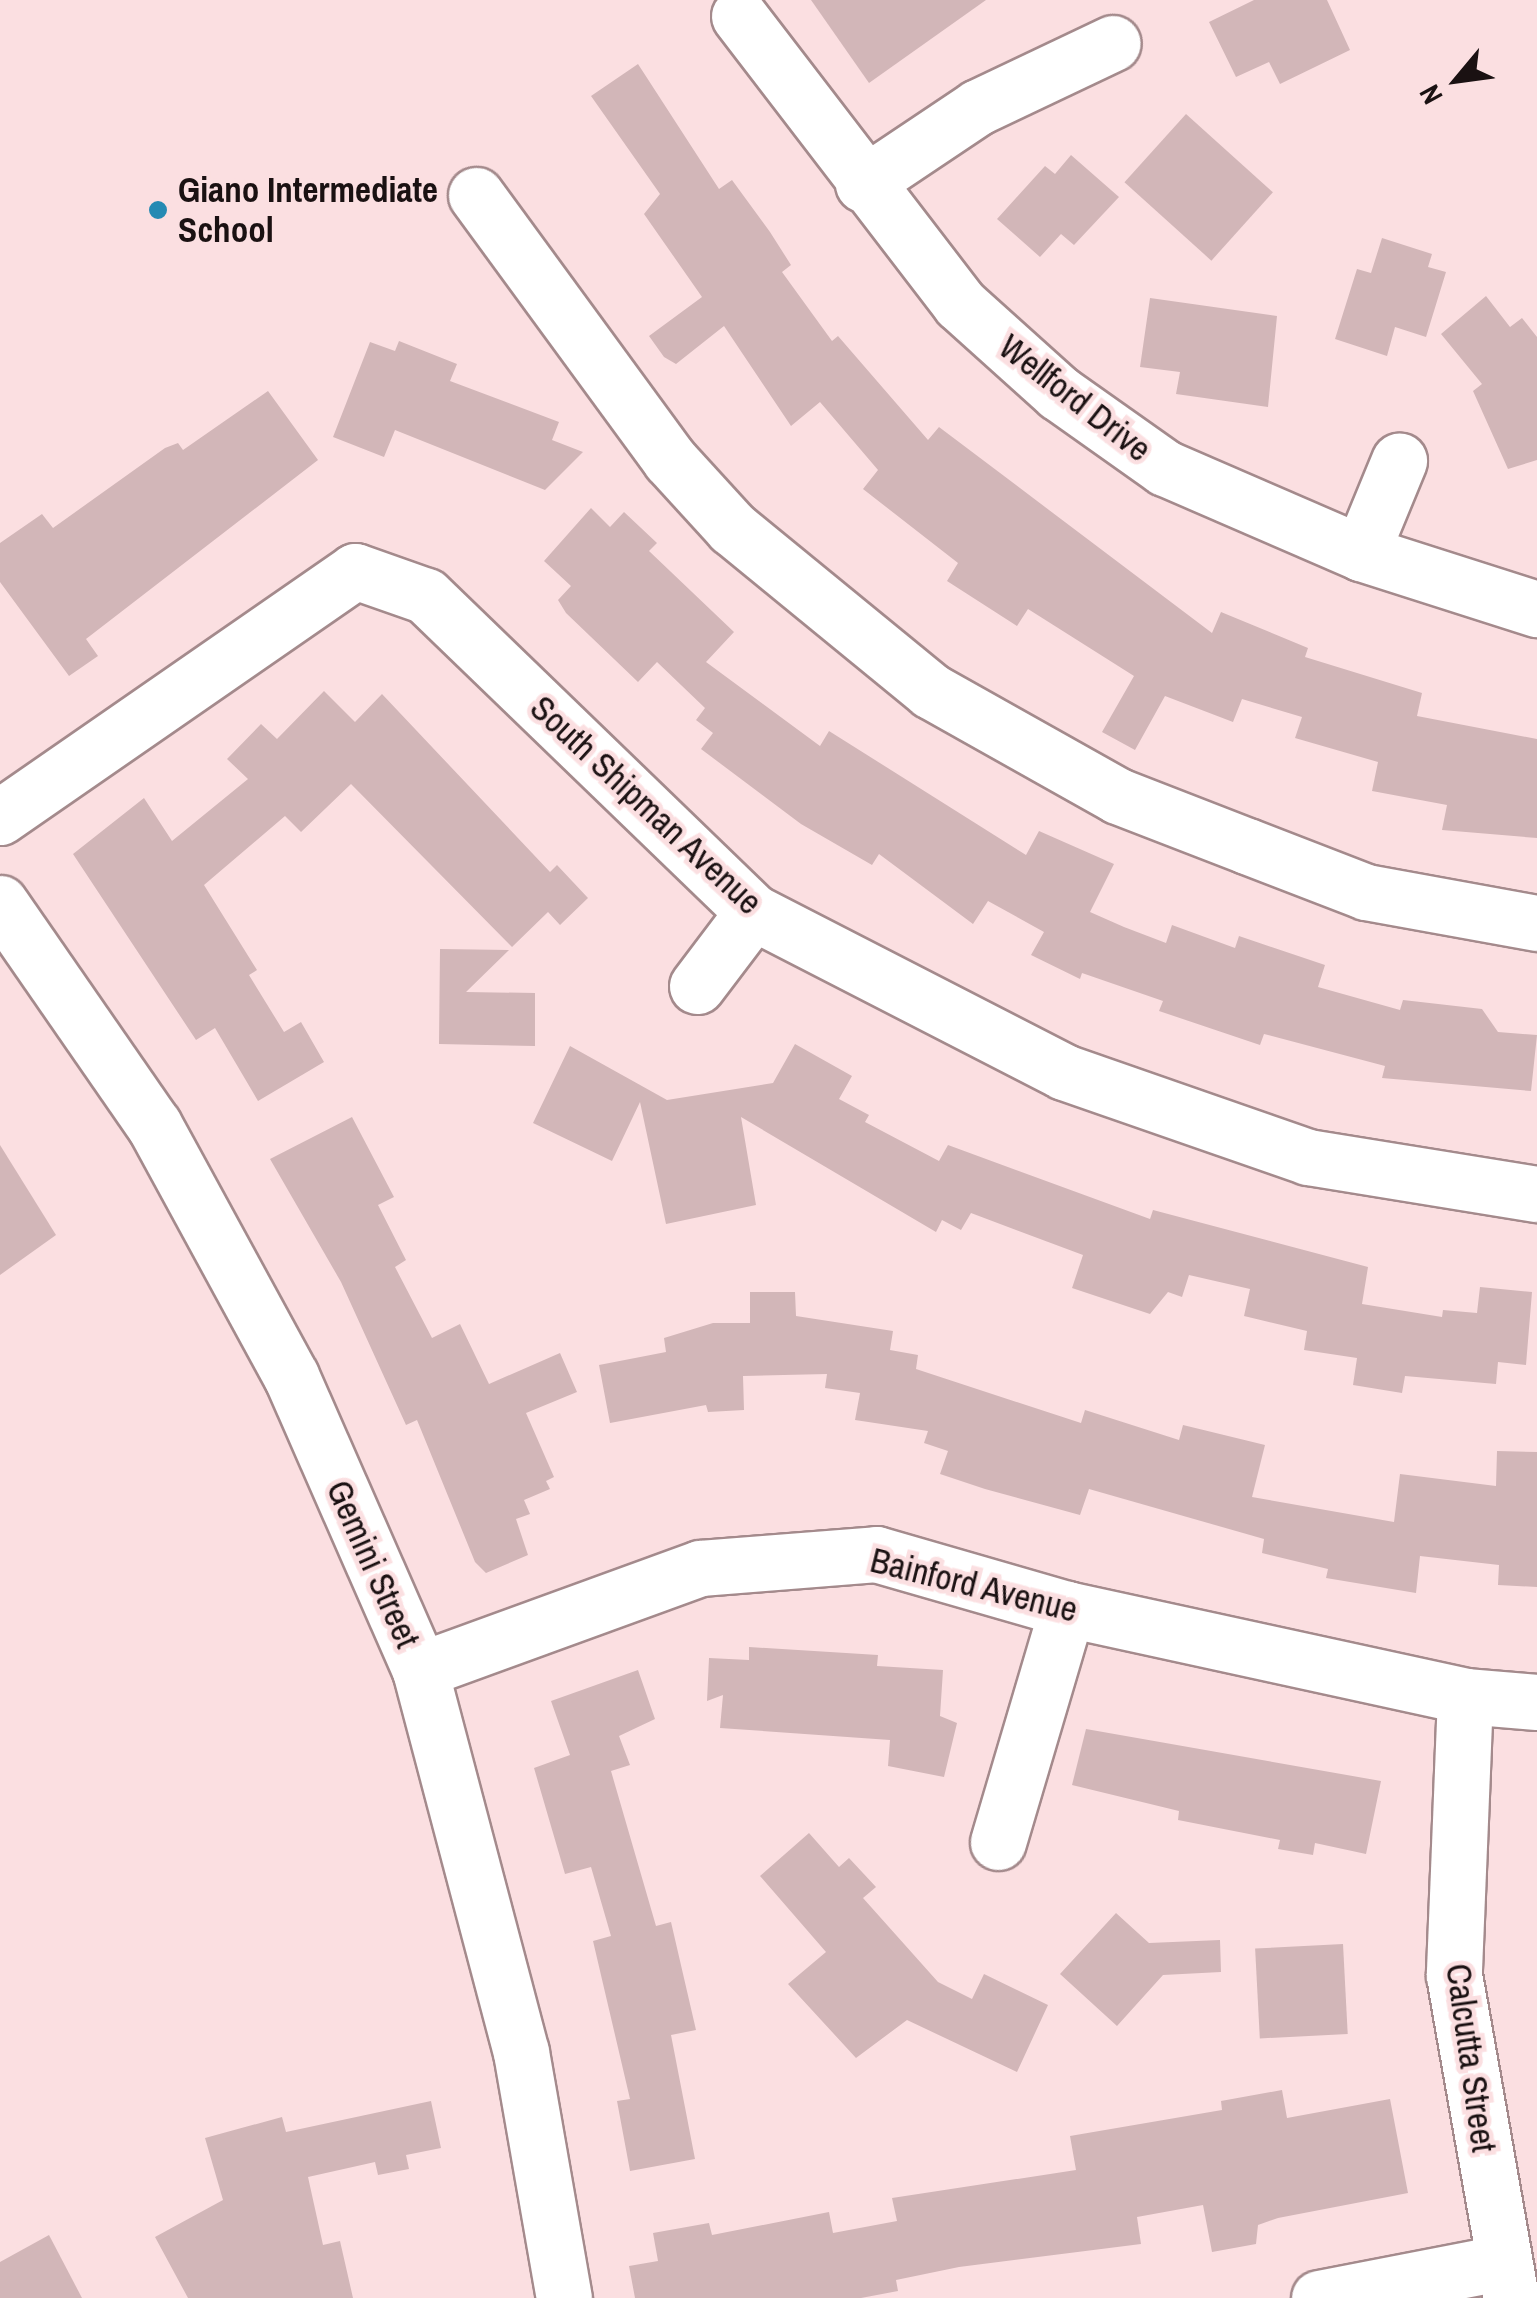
<!DOCTYPE html>
<style>
body{margin:0}
#map{position:relative;width:1537px;height:2298px;overflow:hidden;background:#fbdfe1;font-family:"Archivo Narrow",sans-serif}
div>[style]{position:absolute}
.building>*{inset:0;background:#d2b6b8;transform-origin:0 0}
.roads{filter:drop-shadow(2px 0 #a48a8c) drop-shadow(-2px 0 #a48a8c) drop-shadow(0 2px #a48a8c) drop-shadow(0 -2px #a48a8c)}
.minor>*{height:55px;margin:-27.5px;padding:0 27.5px;transform-origin:27.5px;border-radius:27.5px;background:#fff}
.dots>*{width:28px;height:28px;translate:-50% -50%;box-sizing:border-box;border:5px solid #fbdfe1;border-radius:50%}
span{translate:-50% -50%;white-space:nowrap;text-align:center;line-height:1.15;-webkit-text-stroke:9px #fbdfe1;paint-order:stroke}
.poi-label{font-size:35px;color:#1a1112;font-weight:700}
.left{translate:0 -50%;text-align:left}
.street-label{font-size:35px;color:#1a1112}
.north{position:absolute;left:1407px;top:30px;width:100px;height:100px;-webkit-text-stroke:8px #fbdfe1;paint-order:stroke;rotate:241deg;font-size:28px;font-weight:700;line-height:40px;text-align:center;color:#1a1112}
.north::after{content:'';display:block;margin:auto;width:35px;height:45px;background:#1a1112;clip-path:polygon(50% 0,100% 100%,50% 72%,0 100%)}
</style>
<div id="map">
<div class="building">
<i style="clip-path:polygon(811px 0,986px 0,869px 83px)"></i>
<i style="clip-path:polygon(1254px 0,1327px 0,1350px 50px,1280px 84px,1269px 62px,1236px 77px,1209px 22px)"></i>
<i style="clip-path:polygon(638px 64px,719px 189px,732px 180px,770px 232px,791px 265px,782px 272px,832px 341px,838px 336px,928px 440px,939px 427px,1212px 633px,1221px 612px,1308px 648px,1305px 657px,1422px 693px,1417px 716px,1537px 739px,1537px 838px,1442px 830px,1447px 805px,1372px 791px,1378px 762px,1295px 738px,1302px 717px,1242px 699px,1233px 722px,1165px 696px,1135px 750px,1102px 732px,1134px 676px,1028px 609px,1017px 626px,947px 581px,958px 563px,863px 489px,878px 470px,820px 402px,791px 426px,724px 326px,676px 364px,664px 357px,649px 336px,702px 297px,644px 214px,660px 194px,591px 96px)"></i>
<i style="left:1186px;top:114px;width:117px;height:92px;rotate:42deg"></i>
<i style="clip-path:polygon(1071px 155px,1119px 197px,1074px 245px,1061px 234px,1040px 257px,997px 219px,1045px 166px,1055px 174px)"></i>
<i style="clip-path:polygon(1382px 238px,1432px 254px,1428px 267px,1446px 272px,1426px 337px,1395px 327px,1387px 356px,1335px 339px,1357px 269px,1371px 273px)"></i>
<i style="clip-path:polygon(1486px 296px,1510px 327px,1522px 318px,1537px 337px,1537px 460px,1508px 469px,1473px 391px,1482px 384px,1441px 334px)"></i>
<i style="clip-path:polygon(1150px 298px,1277px 316px,1268px 407px,1176px 394px,1180px 372px,1140px 367px)"></i>
<i style="clip-path:polygon(399px 341px,457px 364px,450px 381px,559px 422px,552px 440px,583px 452px,545px 490px,395px 430px,384px 457px,333px 437px,370px 342px,395px 351px)"></i>
<i style="clip-path:polygon(268px 391px,318px 460px,86px 639px,98px 656px,69px 676px,0 582px,0 543px,42px 514px,53px 528px,165px 448px,178px 443px,183px 450px)"></i>
<i style="clip-path:polygon(591px 508px,610px 527px,624px 512px,657px 543px,649px 551px,734px 632px,706px 662px,820px 746px,829px 731px,1026px 855px,1039px 831px,1114px 864px,1090px 912px,1124px 927px,1166px 943px,1172px 925px,1235px 948px,1239px 936px,1325px 965px,1318px 987px,1400px 1010px,1403px 1000px,1482px 1009px,1498px 1032px,1537px 1035px,1531px 1091px,1382px 1078px,1385px 1066px,1264px 1034px,1260px 1045px,1159px 1011px,1163px 1001px,1082px 973px,1080px 979px,1031px 955px,1044px 932px,988px 901px,973px 924px,879px 854px,872px 865px,801px 824px,701px 749px,713px 733px,696px 720px,705px 708px,657px 662px,638px 682px,566px 613px,558px 600px,571px 586px,544px 561px)"></i>
<i style="clip-path:polygon(324px 691px,355px 722px,382px 694px,550px 872px,557px 865px,588px 898px,560px 925px,548px 912px,512px 947px,351px 784px,301px 832px,285px 816px,204px 885px,257px 970px,249px 975px,284px 1032px,301px 1022px,324px 1062px,258px 1101px,215px 1028px,196px 1040px,73px 854px,144px 798px,172px 841px,248px 779px,227px 759px,261px 724px,277px 739px)"></i>
<i style="clip-path:polygon(440px 949px,509px 950px,466px 992px,535px 993px,535px 1046px,439px 1044px)"></i>
<i style="clip-path:polygon(795px 1044px,852px 1076px,839px 1099px,869px 1115px,865px 1122px,939px 1161px,948px 1145px,1150px 1219px,1153px 1210px,1368px 1267px,1362px 1304px,1442px 1317px,1443px 1310px,1477px 1313px,1480px 1287px,1532px 1292px,1526px 1365px,1498px 1362px,1496px 1384px,1405px 1376px,1402px 1393px,1353px 1385px,1357px 1358px,1304px 1350px,1307px 1331px,1244px 1316px,1250px 1289px,1189px 1275px,1182px 1297px,1168px 1292px,1150px 1314px,1072px 1288px,1083px 1255px,971px 1213px,961px 1230px,942px 1220px,936px 1232px,741px 1117px,756px 1205px,666px 1224px,640px 1102px,612px 1161px,533px 1123px,570px 1046px,667px 1100px,773px 1083px)"></i>
<i style="clip-path:polygon(352px 1117px,394px 1197px,378px 1205px,406px 1260px,395px 1267px,432px 1338px,460px 1324px,489px 1384px,560px 1353px,577px 1392px,526px 1413px,554px 1477px,546px 1481px,550px 1489px,524px 1500px,530px 1514px,516px 1519px,528px 1555px,486px 1573px,475px 1562px,417px 1420px,406px 1425px,341px 1282px,270px 1159px)"></i>
<i style="clip-path:polygon(0 1145px,56px 1235px,0 1275px)"></i>
<i style="clip-path:polygon(750px 1292px,795px 1292px,796px 1316px,893px 1331px,890px 1350px,918px 1355px,916px 1369px,1081px 1423px,1085px 1410px,1179px 1440px,1183px 1425px,1265px 1445px,1252px 1497px,1394px 1522px,1400px 1474px,1496px 1486px,1497px 1451px,1537px 1452px,1537px 1587px,1498px 1585px,1499px 1565px,1420px 1556px,1416px 1593px,1326px 1578px,1328px 1569px,1262px 1553px,1264px 1539px,1089px 1489px,1080px 1515px,985px 1489px,940px 1474px,948px 1451px,924px 1443px,928px 1431px,855px 1420px,860px 1393px,825px 1388px,827px 1374px,743px 1376px,744px 1410px,708px 1412px,706px 1405px,610px 1423px,599px 1365px,666px 1352px,664px 1338px,713px 1323px,750px 1323px)"></i>
<i style="clip-path:polygon(749px 1647px,878px 1655px,877px 1666px,943px 1670px,940px 1716px,957px 1723px,944px 1777px,888px 1766px,890px 1740px,720px 1728px,723px 1695px,707px 1701px,709px 1658px,749px 1660px)"></i>
<i style="clip-path:polygon(638px 1670px,655px 1719px,619px 1736px,630px 1765px,611px 1771px,656px 1926px,671px 1922px,696px 2030px,671px 2035px,695px 2159px,630px 2171px,617px 2101px,630px 2099px,593px 1941px,611px 1936px,591px 1867px,565px 1874px,534px 1768px,570px 1755px,551px 1701px)"></i>
<i style="clip-path:polygon(1086px 1729px,1381px 1781px,1366px 1854px,1315px 1843px,1313px 1855px,1278px 1849px,1280px 1840px,1178px 1820px,1179px 1811px,1072px 1785px)"></i>
<i style="clip-path:polygon(809px 1833px,839px 1867px,849px 1858px,876px 1887px,863px 1898px,938px 1982px,972px 1999px,984px 1974px,1048px 2005px,1017px 2072px,907px 2020px,856px 2058px,788px 1984px,826px 1952px,760px 1876px)"></i>
<i style="clip-path:polygon(1116px 1913px,1149px 1943px,1220px 1940px,1221px 1972px,1163px 1975px,1117px 2026px,1060px 1974px)"></i>
<i style="left:1343px;top:1944px;width:90px;height:88px;rotate:87deg"></i>
<i style="clip-path:polygon(1282px 2090px,1287px 2118px,1390px 2099px,1408px 2193px,1278px 2218px,1258px 2225px,1256px 2244px,1212px 2252px,1203px 2205px,1137px 2217px,1141px 2244px,959px 2267px,896px 2280px,898px 2291px,861px 2298px,635px 2298px,629px 2266px,658px 2261px,653px 2233px,709px 2223px,712px 2235px,829px 2212px,833px 2233px,897px 2221px,892px 2198px,1076px 2170px,1070px 2136px,1222px 2110px,1221px 2101px)"></i>
<i style="clip-path:polygon(431px 2101px,441px 2148px,406px 2155px,409px 2169px,378px 2175px,375px 2162px,308px 2177px,323px 2245px,340px 2241px,353px 2298px,188px 2298px,155px 2237px,223px 2200px,205px 2138px,282px 2117px,286px 2132px)"></i>
<i style="clip-path:polygon(49px 2235px,82px 2298px,0 2298px,0 2262px)"></i>
</div>
<div class="roads">
<div class="minor">
<i style="left:739px;top:16px;width:363px;rotate:52.5deg"></i>
<i style="left:960px;top:304px;width:133px;rotate:42deg"></i>
<i style="left:1059px;top:393px;width:130px;rotate:35.3deg"></i>
<i style="left:1165px;top:468px;width:214px;rotate:23.4deg"></i>
<i style="left:1361px;top:553px;width:185px;rotate:17.7deg"></i>
<i style="left:863px;top:184px;width:138px;rotate:-33.8deg"></i>
<i style="left:978px;top:107px;width:149px;rotate:-25.4deg"></i>
<i style="left:476px;top:195px;width:328px;rotate:53.8deg"></i>
<i style="left:670px;top:460px;width:92px;rotate:47.6deg"></i>
<i style="left:732px;top:528px;width:257px;rotate:39.3deg"></i>
<i style="left:931px;top:691px;width:214px;rotate:29.3deg"></i>
<i style="left:1118px;top:796px;width:138px;rotate:21.2deg"></i>
<i style="left:1247px;top:846px;width:128px;rotate:21.1deg"></i>
<i style="left:1366px;top:892px;width:174px;rotate:10.3deg"></i>
<i style="left:1361px;top:553px;width:100px;rotate:-67.6deg"></i>
<i style="left:0;top:817px;width:432px;rotate:-34.7deg"></i>
<i style="left:355px;top:571px;width:75px;rotate:19.4deg"></i>
<i style="left:426px;top:596px;width:455px;rotate:44deg"></i>
<i style="left:753px;top:912px;width:350px;rotate:27.2deg"></i>
<i style="left:1064px;top:1072px;width:258px;rotate:19.2deg"></i>
<i style="left:1308px;top:1157px;width:232px;rotate:9.2deg"></i>
<i style="left:0;top:903px;width:270px;rotate:55.3deg"></i>
<i style="left:154px;top:1125px;width:286px;rotate:61.4deg"></i>
<i style="left:291px;top:1376px;width:321px;rotate:66.3deg"></i>
<i style="left:420px;top:1670px;width:395px;rotate:75.2deg"></i>
<i style="left:521px;top:2052px;width:250px;rotate:80.1deg"></i>
<i style="left:697px;top:986px;width:93px;rotate:-52.9deg"></i>
<i style="left:420px;top:1670px;width:298px;rotate:-20deg"></i>
<i style="left:700px;top:1568px;width:177px;rotate:-4.5deg"></i>
<i style="left:876px;top:1554px;width:199px;rotate:16.1deg"></i>
<i style="left:1067px;top:1609px;width:407px;rotate:12.3deg"></i>
<i style="left:1465px;top:1696px;width:72px;rotate:4.8deg"></i>
<i style="left:1465px;top:1696px;width:279px;rotate:92.3deg"></i>
<i style="left:1454px;top:1975px;width:328px;rotate:80deg"></i>
<i style="left:998px;top:1842px;width:243px;rotate:-73.5deg"></i>
<i style="left:1319px;top:2298px;width:188px;rotate:-11deg"></i>
</div>
</div>
<div class="dots">
<i style="left:158px;top:210px;background:#258ab3"></i>
</div>
<div class="poi-label">
<span class="left" style="left:178px;top:210px">Giano Intermediate<br>School</span>
</div>
<div class="street-label">
<span style="left:1075px;top:398px;rotate:38deg">Wellford Drive</span>
<span style="left:646px;top:805px;rotate:43deg">South Shipman Avenue</span>
<span style="left:373px;top:1564px;rotate:66deg">Gemini Street</span>
<span style="left:974px;top:1585px;rotate:14deg">Bainford Avenue</span>
<span style="left:1471px;top:2058px;rotate:82deg">Calcutta Street</span>
</div>
<div class="north">N</div>
</div>
